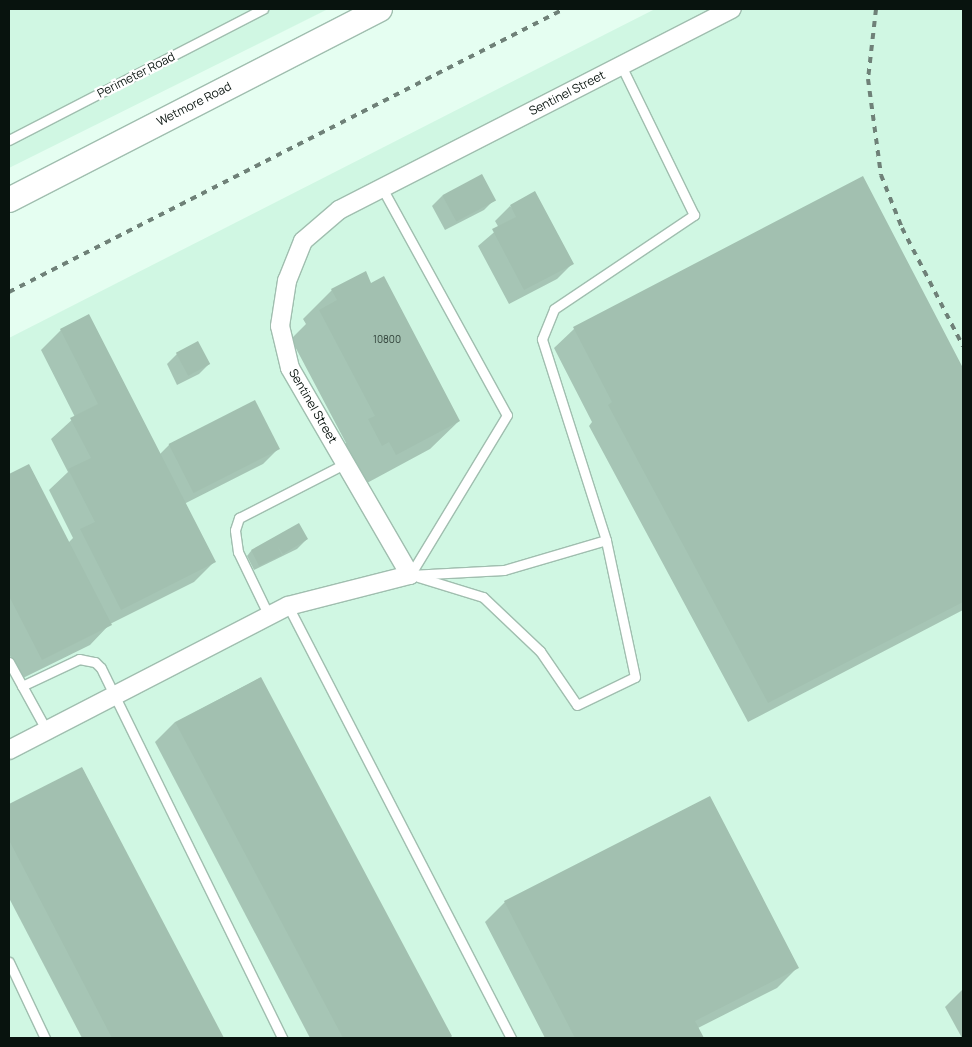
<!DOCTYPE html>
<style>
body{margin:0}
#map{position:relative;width:972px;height:1047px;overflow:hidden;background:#e5fef1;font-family:Manrope,sans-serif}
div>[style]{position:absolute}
.built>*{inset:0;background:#d0f7e3}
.shadow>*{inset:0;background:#0003}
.building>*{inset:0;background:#a2c0b0;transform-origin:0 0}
.roads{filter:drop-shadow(1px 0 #a0beaf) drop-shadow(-1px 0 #a0beaf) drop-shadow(0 1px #a0beaf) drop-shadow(0 -1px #a0beaf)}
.service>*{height:9px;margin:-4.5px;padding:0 4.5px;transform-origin:4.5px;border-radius:4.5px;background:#fff}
.minor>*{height:18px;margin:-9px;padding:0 9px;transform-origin:9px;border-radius:9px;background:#fff}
.secondary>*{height:24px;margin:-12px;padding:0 12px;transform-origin:12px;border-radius:12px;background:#fff}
.rail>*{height:4px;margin-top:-2px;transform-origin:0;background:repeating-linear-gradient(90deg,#6f8178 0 6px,transparent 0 12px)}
span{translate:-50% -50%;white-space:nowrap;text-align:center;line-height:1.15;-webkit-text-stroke:4.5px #fff;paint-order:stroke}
.number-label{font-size:10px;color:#2e3e36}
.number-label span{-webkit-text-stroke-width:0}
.street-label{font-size:12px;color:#08130e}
.frame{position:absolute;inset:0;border:10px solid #08130e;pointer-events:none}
</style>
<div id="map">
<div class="built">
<i style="clip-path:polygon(9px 9px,328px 9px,9px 168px)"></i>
<i style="clip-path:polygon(655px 9px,963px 9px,963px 1038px,9px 1038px,9px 338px)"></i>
</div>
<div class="shadow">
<i style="clip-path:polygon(863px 178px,963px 371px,963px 610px,748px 722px,589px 426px,592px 422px,554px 348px,574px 329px)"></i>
<i style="clip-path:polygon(442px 196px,494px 200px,484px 210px,445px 230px,432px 206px)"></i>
<i style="clip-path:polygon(510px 206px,572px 264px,557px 279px,509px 304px,478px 246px,499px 228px,495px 221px)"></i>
<i style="clip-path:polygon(371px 284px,459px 421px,430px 449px,367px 483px,360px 470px,354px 473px,341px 449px,346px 443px,291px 339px,306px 324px,303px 319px,332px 290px)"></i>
<i style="clip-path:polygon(61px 330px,159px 455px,169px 445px,278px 449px,263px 464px,184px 504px,214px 562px,194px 582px,110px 624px,90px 645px,21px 679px,9px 654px,9px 475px,29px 465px,68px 543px,73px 538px,49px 490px,68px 472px,51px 439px,75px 417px,41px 350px)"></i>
<i style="clip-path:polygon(177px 354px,209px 364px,199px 374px,177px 385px,167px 364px)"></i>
<i style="clip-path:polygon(307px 539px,297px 549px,254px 570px,247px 556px,251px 551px)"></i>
<i style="clip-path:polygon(260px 678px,448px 1038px,310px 1038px,155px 742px,175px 722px)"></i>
<i style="clip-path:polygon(82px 768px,222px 1038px,82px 1038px,9px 898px,9px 806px)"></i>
<i style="clip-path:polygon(709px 798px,797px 968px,777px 988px,698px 1028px,703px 1038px,545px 1038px,485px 922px,505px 902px)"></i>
<i style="clip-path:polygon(963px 989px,963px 1038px,962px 1038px,945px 1007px)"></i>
</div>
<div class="building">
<i style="left:482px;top:174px;width:30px;height:45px;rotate:62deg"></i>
<i style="clip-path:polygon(863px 176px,963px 368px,963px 602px,768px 703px,608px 405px,612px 402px,573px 327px)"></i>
<i style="clip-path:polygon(535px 191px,574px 264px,524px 290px,492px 229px,516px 217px,510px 205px)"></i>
<i style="clip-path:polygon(366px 271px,371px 283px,384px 276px,460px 421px,396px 455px,389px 442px,382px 446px,368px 419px,375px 416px,319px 310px,337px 300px,331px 289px)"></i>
<i style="clip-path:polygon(89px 314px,216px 562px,121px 610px,80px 529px,95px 522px,68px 469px,91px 458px,70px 418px,98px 404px,60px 329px)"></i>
<i style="left:198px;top:341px;width:26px;height:25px;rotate:62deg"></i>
<i style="left:255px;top:400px;width:55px;height:97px;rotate:63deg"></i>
<i style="clip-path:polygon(29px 464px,112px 625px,42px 660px,9px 596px,9px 474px)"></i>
<i style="clip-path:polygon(299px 523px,308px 539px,283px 554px,278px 547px,282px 555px,259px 566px,251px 550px)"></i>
<i style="left:261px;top:677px;width:407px;height:97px;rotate:62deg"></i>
<i style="clip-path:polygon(82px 767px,224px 1038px,112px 1038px,9px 840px,9px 804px)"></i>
<i style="clip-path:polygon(710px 796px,799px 968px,695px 1021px,704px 1038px,575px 1038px,504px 901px)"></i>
</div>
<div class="roads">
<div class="service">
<i style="left:9px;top:140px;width:286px;rotate:-27.3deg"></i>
<i style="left:382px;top:188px;width:259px;rotate:61.2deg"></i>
<i style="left:507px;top:415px;width:187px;rotate:121.2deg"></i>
<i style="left:410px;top:575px;width:94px;rotate:-3deg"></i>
<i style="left:504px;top:570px;width:106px;rotate:-16.4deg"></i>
<i style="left:606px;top:540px;width:211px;rotate:-107.7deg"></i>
<i style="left:542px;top:339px;width:32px;rotate:-68deg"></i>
<i style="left:554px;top:309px;width:169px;rotate:-33.9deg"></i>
<i style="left:694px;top:215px;width:167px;rotate:-116deg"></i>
<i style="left:418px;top:577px;width:68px;rotate:17.1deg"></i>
<i style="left:483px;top:597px;width:79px;rotate:43.5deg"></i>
<i style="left:540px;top:651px;width:65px;rotate:55.6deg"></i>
<i style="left:577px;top:705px;width:64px;rotate:-25.8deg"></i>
<i style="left:635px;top:677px;width:140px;rotate:-102deg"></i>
<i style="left:288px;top:606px;width:486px;rotate:62.7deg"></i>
<i style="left:269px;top:616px;width:71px;rotate:-115.8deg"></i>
<i style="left:238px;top:552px;width:22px;rotate:-98deg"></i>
<i style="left:235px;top:530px;width:13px;rotate:-72deg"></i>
<i style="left:239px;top:518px;width:120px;rotate:-27.2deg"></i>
<i style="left:9px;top:662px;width:79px;rotate:61.2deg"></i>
<i style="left:22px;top:686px;width:63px;rotate:-25.3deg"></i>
<i style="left:79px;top:659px;width:16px;rotate:11deg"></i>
<i style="left:95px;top:662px;width:8px;rotate:45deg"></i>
<i style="left:101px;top:668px;width:412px;rotate:63.9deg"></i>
<i style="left:9px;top:962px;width:84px;rotate:64.7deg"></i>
</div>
<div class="minor">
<i style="left:9px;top:750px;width:314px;rotate:-27.3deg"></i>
<i style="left:288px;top:606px;width:126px;rotate:-14.3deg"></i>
<i style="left:410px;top:575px;width:239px;rotate:-120.1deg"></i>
<i style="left:290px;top:368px;width:43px;rotate:-103.4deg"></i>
<i style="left:280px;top:326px;width:46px;rotate:-81.2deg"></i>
<i style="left:287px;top:281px;width:43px;rotate:-68.2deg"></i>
<i style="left:303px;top:241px;width:48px;rotate:-40.7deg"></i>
<i style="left:339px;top:210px;width:441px;rotate:-27.1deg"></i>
</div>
<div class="secondary">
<i style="left:9px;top:200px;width:417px;rotate:-27.2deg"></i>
</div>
</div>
<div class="rail">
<i style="left:876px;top:9px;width:70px;rotate:96.5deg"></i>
<i style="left:868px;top:79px;width:97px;rotate:82.3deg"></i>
<i style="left:881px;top:175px;width:57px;rotate:68.4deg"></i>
<i style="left:902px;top:228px;width:133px;rotate:62.7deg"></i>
<i style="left:9px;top:292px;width:623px;rotate:-27.02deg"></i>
</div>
<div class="number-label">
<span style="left:387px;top:340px">10800</span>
</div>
<div class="street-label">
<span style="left:136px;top:75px;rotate:-27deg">Perimeter Road</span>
<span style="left:567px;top:93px;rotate:-27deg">Sentinel Street</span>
<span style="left:194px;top:104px;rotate:-27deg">Wetmore Road</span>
<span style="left:313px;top:406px;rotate:60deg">Sentinel Street</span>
</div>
<div class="frame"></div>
</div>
